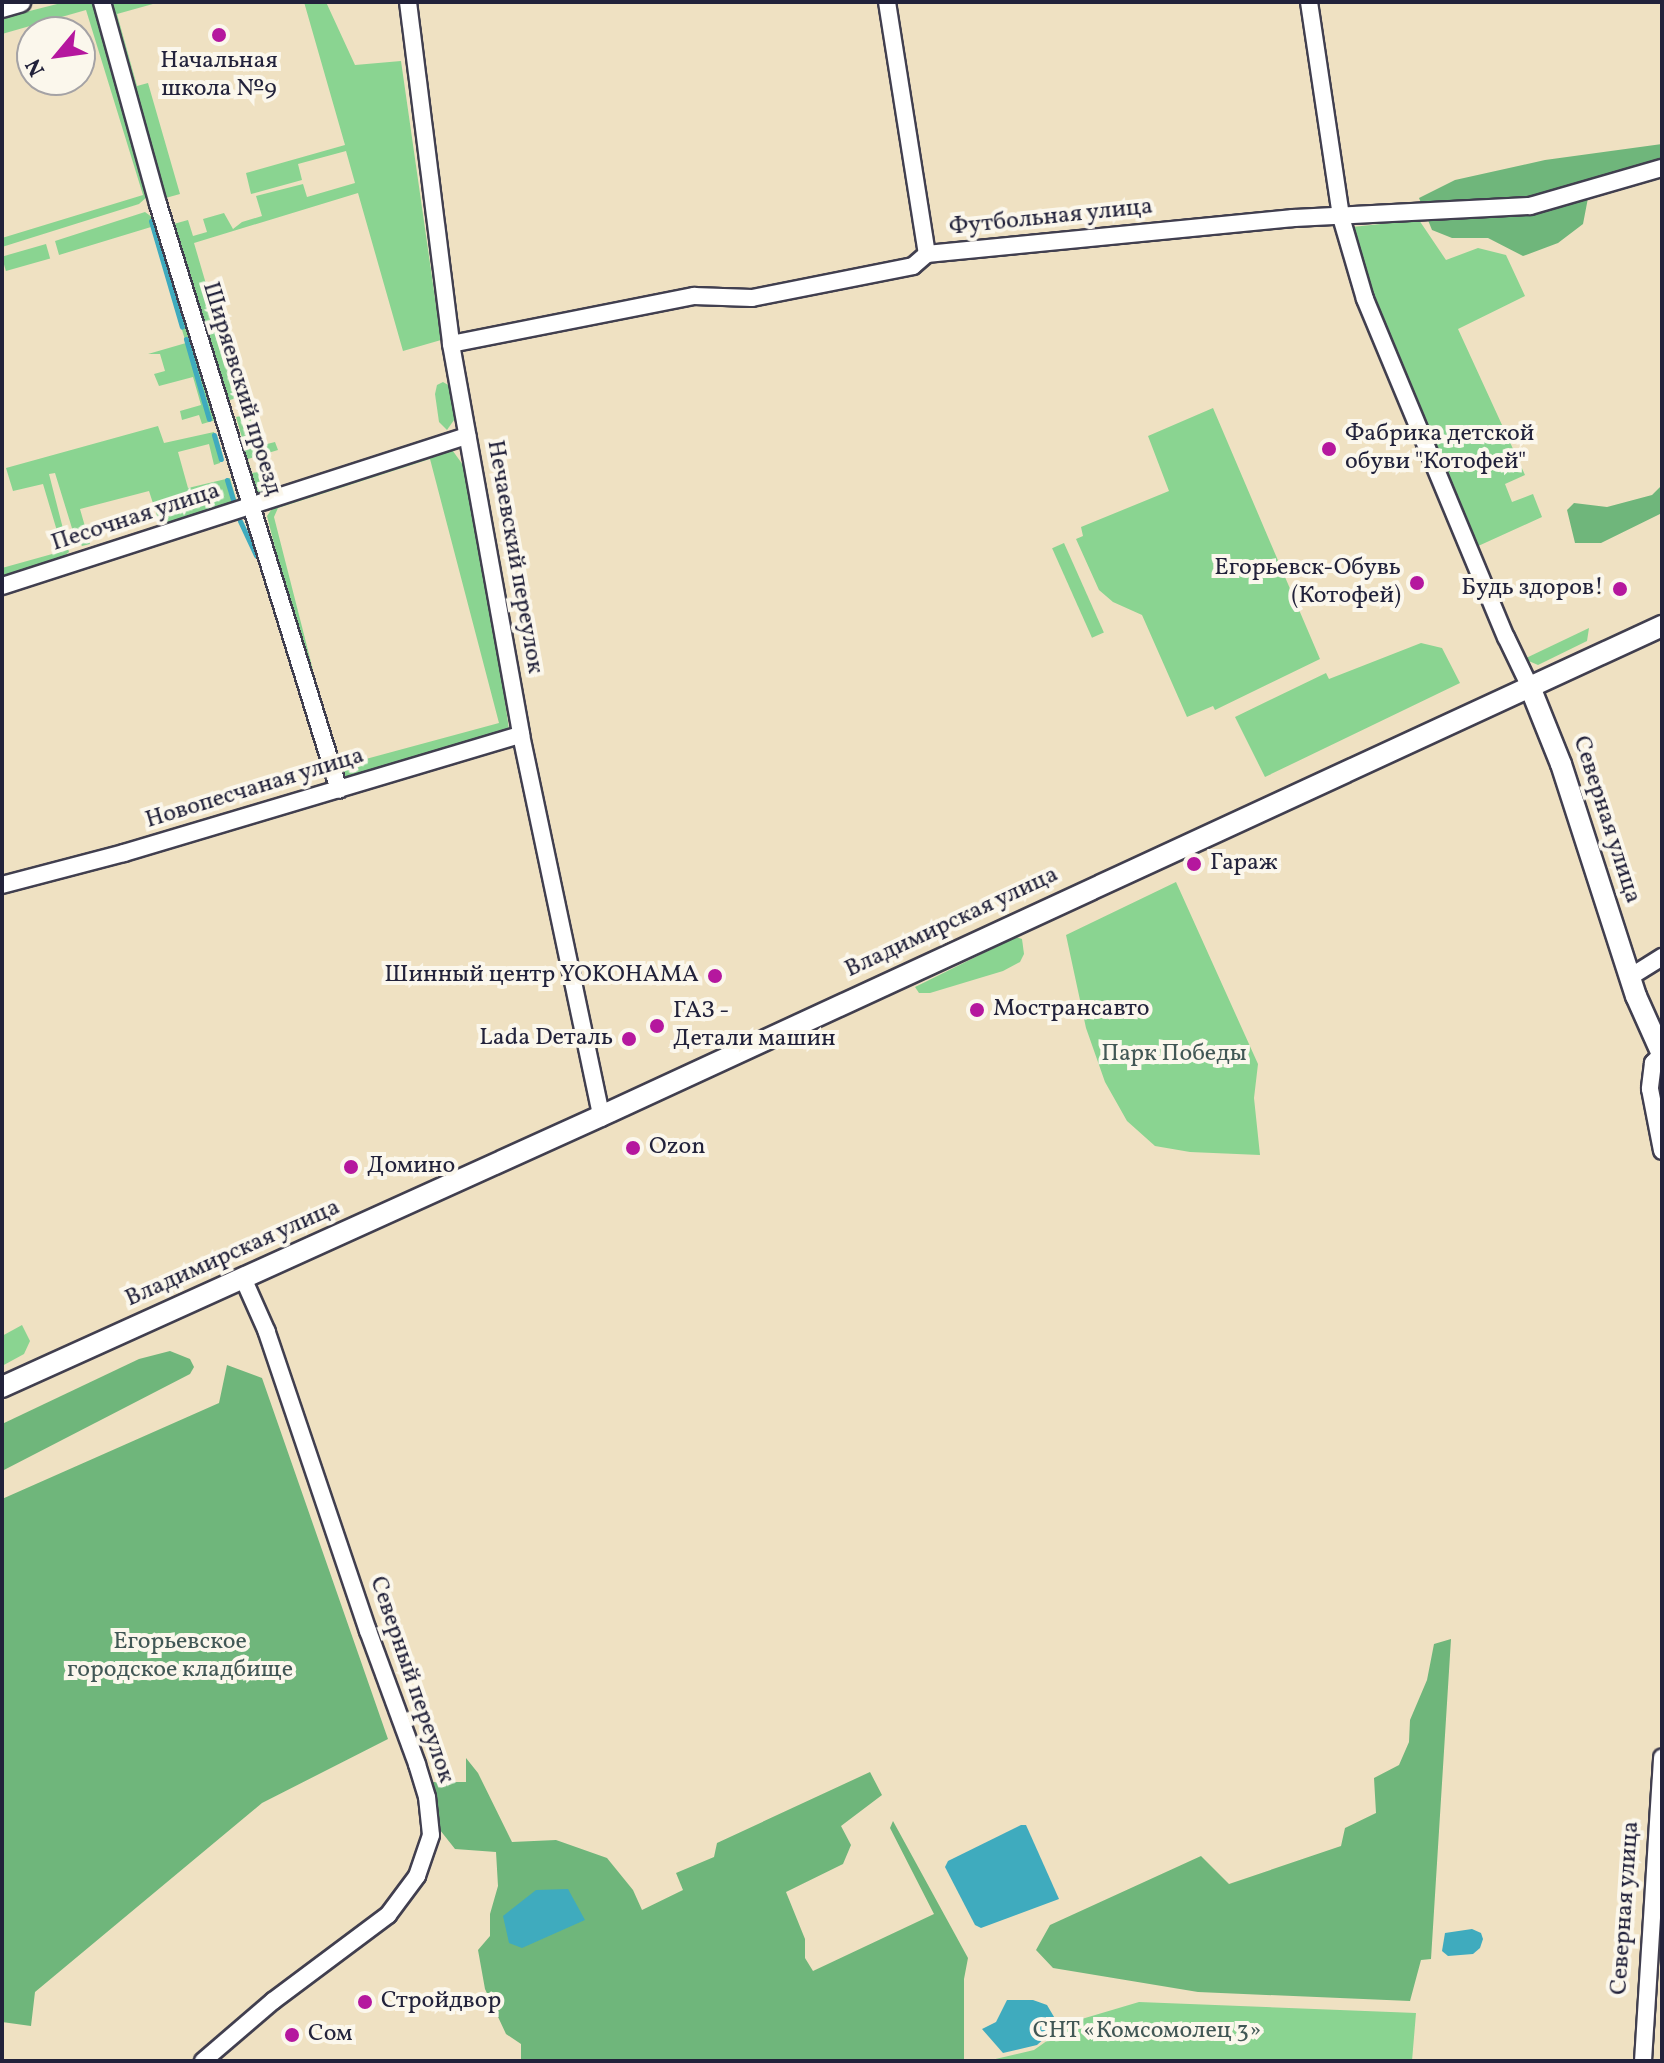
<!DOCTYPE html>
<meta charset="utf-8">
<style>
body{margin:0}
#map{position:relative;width:1664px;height:2063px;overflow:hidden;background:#efe1c2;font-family:Vollkorn,serif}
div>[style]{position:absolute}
.green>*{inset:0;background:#8ad491;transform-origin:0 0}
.forest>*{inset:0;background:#6fb67b}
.water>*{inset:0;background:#3fabbe}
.stream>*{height:5px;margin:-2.5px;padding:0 2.5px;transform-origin:2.5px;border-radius:2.5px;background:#3fabbe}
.roads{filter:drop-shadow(2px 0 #413f4f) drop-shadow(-2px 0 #413f4f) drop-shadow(0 2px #413f4f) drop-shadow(0 -2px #413f4f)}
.minor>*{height:16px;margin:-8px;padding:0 8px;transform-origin:8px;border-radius:8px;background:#fff}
.tertiary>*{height:20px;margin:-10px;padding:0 10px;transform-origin:10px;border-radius:10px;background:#fff}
.dots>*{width:22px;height:22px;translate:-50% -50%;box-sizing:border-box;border:4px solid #fbf7ec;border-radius:50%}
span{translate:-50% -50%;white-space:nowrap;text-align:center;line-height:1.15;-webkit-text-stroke:8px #fbf7ec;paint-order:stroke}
.poi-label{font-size:24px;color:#22223b}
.left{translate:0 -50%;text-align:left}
.right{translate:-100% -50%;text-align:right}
.street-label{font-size:24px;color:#22223b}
.park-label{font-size:24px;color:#415755}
.frame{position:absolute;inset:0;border:4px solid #22223b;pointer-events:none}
.north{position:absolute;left:16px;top:16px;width:80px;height:80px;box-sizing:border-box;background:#fbf7ec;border:2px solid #a4a2a5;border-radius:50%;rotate:241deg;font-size:22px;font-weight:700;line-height:32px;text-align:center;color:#22223b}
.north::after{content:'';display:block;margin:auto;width:28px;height:36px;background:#b5179e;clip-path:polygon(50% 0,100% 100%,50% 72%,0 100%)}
</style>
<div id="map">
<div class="green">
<i style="clip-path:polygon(65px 2px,95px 2px,148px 196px,139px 204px,2px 247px,2px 238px,143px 195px,86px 10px,2px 34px,2px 18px)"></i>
<i style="clip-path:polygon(107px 2px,160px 2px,117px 14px,137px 86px,148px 83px,180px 194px,162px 199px)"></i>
<i style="clip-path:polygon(304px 2px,326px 2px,355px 65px,401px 61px,441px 340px,403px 351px,358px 193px,194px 243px,221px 335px,227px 334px,245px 395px,224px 402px,170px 225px,188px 220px,193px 236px,207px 232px,203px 219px,224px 213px,233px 229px,242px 222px,262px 216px,256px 196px,303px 184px,307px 197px,355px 183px,346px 151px,298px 164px,302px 180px,251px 194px,246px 173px,345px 145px)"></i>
<i style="clip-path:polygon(145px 212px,156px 220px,216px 420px,202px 424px,199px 415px,182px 420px,180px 411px,201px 405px,193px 377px,159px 386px,154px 374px,165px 371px,160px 354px,148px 354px,186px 343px,151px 227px,59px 255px,55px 241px)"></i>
<i style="clip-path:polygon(1419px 220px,1446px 260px,1478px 248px,1506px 255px,1525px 296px,1458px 329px,1525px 475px,1505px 484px,1512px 502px,1533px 494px,1542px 517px,1476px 547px,1374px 299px,1352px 227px)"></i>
<i style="left:46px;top:244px;width:15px;height:46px;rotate:74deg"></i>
<i style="clip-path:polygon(443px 382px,450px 386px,454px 409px,454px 420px,447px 430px,439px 422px,435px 394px,437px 385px)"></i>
<i style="clip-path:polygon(1213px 408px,1320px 659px,1215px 710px,1213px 706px,1187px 717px,1142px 615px,1113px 602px,1099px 590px,1076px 539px,1083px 536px,1081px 527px,1169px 491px,1148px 436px)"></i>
<i style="clip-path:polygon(249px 414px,259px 446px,275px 442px,278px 450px,248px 459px,252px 473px,258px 472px,264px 492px,428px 439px,262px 494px,254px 491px,237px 443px,243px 441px,236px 417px)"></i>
<i style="clip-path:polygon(158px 426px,164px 443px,214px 432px,222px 457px,220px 463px,214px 465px,209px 444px,178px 452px,188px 488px,230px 478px,237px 503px,161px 528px,149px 491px,80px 509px,90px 544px,82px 546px,75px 538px,55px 473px,49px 474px,69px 552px,59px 560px,2px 577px,2px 568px,63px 551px,43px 484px,13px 491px,6px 468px)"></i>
<i style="clip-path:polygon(450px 447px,463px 465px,497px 643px,509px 730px,506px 735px,343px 779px,314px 698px,319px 697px,340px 766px,499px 723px,430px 459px,278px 508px,274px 517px,313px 670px,306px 671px,267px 516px,276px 503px)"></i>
<i style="left:1064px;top:543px;width:98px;height:13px;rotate:66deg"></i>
<i style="clip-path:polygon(1589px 628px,1587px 641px,1538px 665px,1524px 659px)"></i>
<i style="clip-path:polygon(1421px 643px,1442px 648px,1460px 683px,1265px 777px,1235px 717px,1326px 673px,1329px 679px)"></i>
<i style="clip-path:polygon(1176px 882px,1258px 1064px,1254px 1098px,1260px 1155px,1190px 1152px,1155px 1146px,1127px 1121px,1105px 1082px,1086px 1028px,1066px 935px)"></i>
<i style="clip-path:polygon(1016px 937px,1022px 939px,1024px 954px,1020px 962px,1003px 971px,930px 993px,919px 993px,915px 987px)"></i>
<i style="clip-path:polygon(22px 1325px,30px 1341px,24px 1354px,2px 1366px,2px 1336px)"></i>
<i style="clip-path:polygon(1139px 2002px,1416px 2013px,1412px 2061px,987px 2061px,1034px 2050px,1075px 2021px)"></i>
</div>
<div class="forest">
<i style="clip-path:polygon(1662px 144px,1662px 160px,1613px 176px,1588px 198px,1583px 224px,1558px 243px,1523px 256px,1488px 238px,1452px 238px,1432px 230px,1419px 198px,1455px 180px,1545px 160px)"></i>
<i style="clip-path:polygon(1662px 485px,1662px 513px,1601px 543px,1575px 543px,1567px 510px,1574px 503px,1607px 507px,1652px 495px)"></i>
<i style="clip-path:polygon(170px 1351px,190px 1359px,194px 1367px,190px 1374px,2px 1471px,2px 1424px,139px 1359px)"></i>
<i style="clip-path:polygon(227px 1365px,262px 1378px,388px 1739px,262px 1803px,35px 1992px,31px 2026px,2px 2022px,2px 1499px,219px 1403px)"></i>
<i style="clip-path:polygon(1451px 1639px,1431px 1959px,1421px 1960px,1410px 2001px,1198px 1992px,1053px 1968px,1036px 1950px,1050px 1925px,1201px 1856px,1229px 1884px,1341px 1846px,1345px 1828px,1376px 1813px,1374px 1778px,1399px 1765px,1409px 1742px,1410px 1720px,1427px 1680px,1434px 1644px)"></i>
<i style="clip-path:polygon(466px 1758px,478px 1773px,512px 1842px,556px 1840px,607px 1858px,633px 1890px,642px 1910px,683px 1890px,676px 1873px,714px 1857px,717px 1843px,870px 1772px,882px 1795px,841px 1826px,851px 1845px,843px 1864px,786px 1892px,805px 1939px,805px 1958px,813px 1971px,934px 1914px,890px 1828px,893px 1821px,968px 1958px,964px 1979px,964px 2061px,521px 2061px,521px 2044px,506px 2034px,485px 1989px,478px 1950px,490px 1936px,490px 1914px,498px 1886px,496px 1852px,455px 1849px,440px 1830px,431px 1782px,466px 1782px)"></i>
</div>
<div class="water">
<i style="clip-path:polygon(1021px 1825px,1026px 1825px,1059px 1899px,981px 1928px,975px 1925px,945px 1867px,948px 1861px)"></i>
<i style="clip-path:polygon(568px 1889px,585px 1920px,522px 1948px,509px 1943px,503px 1916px,536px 1890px)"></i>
<i style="clip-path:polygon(1472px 1929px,1481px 1933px,1483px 1939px,1480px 1948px,1473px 1954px,1448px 1956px,1442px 1951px,1445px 1933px)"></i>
<i style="clip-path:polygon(1007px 2000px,1033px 2000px,1047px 2005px,1057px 2022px,1056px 2028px,1037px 2045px,1003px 2053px,982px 2029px,996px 2022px)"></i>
</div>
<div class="stream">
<i style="left:151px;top:221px;width:110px;rotate:73.7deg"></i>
<i style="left:186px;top:339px;width:83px;rotate:74deg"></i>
<i style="left:214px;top:435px;width:25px;rotate:74deg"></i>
<i style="left:227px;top:480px;width:24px;rotate:73deg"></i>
<i style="left:240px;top:521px;width:38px;rotate:65deg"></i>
</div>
<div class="roads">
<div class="minor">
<i style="left:102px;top:2px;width:210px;rotate:74.5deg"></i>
<i style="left:158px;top:204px;width:613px;rotate:72.84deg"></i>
<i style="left:408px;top:2px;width:345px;rotate:82.8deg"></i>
<i style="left:451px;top:344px;width:397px;rotate:79.8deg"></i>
<i style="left:521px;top:735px;width:389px;rotate:78.1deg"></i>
<i style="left:887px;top:2px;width:255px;rotate:81deg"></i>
<i style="left:1309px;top:2px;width:217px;rotate:81.5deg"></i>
<i style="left:1341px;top:217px;width:85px;rotate:73.7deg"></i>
<i style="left:1365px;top:299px;width:366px;rotate:67.4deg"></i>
<i style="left:1506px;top:637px;width:55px;rotate:64.4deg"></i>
<i style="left:451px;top:344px;width:248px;rotate:-11.2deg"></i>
<i style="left:694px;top:296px;width:58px;rotate:2deg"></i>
<i style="left:752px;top:298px;width:164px;rotate:-11.2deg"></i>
<i style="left:913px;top:266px;width:18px;rotate:-41deg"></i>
<i style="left:927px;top:254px;width:368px;rotate:-5.6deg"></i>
<i style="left:1293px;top:218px;width:237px;rotate:-2.9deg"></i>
<i style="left:1530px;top:206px;width:137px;rotate:-16.1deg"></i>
<i style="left:2px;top:586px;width:489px;rotate:-17.9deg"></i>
<i style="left:2px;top:885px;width:126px;rotate:-14.7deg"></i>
<i style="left:124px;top:853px;width:414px;rotate:-16.6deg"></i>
<i style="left:1630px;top:977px;width:38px;rotate:-32deg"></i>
<i style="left:1662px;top:1054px;width:13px;rotate:135deg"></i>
<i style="left:1653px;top:1063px;width:26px;rotate:97deg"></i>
<i style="left:1650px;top:1089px;width:63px;rotate:79deg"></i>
<i style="left:203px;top:2061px;width:92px;rotate:-40.6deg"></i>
<i style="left:273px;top:2001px;width:144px;rotate:-36.8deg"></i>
<i style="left:388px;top:1915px;width:49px;rotate:-53.4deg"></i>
<i style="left:417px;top:1876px;width:43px;rotate:-71.1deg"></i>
<i style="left:431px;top:1835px;width:38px;rotate:-96deg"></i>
<i style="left:427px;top:1797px;width:34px;rotate:-107deg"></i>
<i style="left:417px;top:1764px;width:142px;rotate:-110.2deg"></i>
<i style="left:368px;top:1631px;width:316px;rotate:-108.7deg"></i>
<i style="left:267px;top:1332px;width:59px;rotate:-114deg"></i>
<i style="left:1643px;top:2061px;width:304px;rotate:-86.4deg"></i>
</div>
<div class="tertiary">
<i style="left:2px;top:7px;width:19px;rotate:-16deg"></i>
<i style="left:1530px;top:687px;width:83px;rotate:68.1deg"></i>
<i style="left:1561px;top:764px;width:244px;rotate:72.1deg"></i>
<i style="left:1636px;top:996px;width:64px;rotate:65.9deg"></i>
<i style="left:2px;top:1387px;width:657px;rotate:-24.34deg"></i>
<i style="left:601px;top:1116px;width:1169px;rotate:-24.79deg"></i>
</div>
</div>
<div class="dots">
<i style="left:219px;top:35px;background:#b5179e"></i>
<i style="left:1329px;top:449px;background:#b5179e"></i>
<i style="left:1417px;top:583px;background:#b5179e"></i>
<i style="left:1620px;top:589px;background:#b5179e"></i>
<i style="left:1194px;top:864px;background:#b5179e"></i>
<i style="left:715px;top:976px;background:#b5179e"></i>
<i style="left:977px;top:1010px;background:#b5179e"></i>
<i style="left:657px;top:1026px;background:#b5179e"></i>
<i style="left:629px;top:1039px;background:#b5179e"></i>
<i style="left:633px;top:1148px;background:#b5179e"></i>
<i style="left:351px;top:1167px;background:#b5179e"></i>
<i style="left:365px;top:2002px;background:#b5179e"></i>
<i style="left:292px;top:2035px;background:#b5179e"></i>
</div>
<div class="poi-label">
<span style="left:219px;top:76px">Начальная<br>школа №9</span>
<span class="left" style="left:1345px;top:449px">Фабрика детской<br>обуви "Котофей"</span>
<span class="right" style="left:1401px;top:583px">Егорьевск-Обувь<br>(Котофей)</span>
<span class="right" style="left:1604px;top:589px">Будь здоров!</span>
<span class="left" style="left:1210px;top:864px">Гараж</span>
<span class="right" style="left:699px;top:976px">Шинный центр YOKOHAMA</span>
<span class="left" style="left:993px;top:1010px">Мострансавто</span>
<span class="left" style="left:673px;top:1026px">ГАЗ -<br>Детали машин</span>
<span class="right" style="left:613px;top:1039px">Lada Dеталь</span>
<span class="left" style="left:649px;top:1148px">Ozon</span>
<span class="left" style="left:367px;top:1167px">Домино</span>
<span class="left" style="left:381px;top:2002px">Стройдвор</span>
<span class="left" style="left:308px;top:2035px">Сом</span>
</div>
<div class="street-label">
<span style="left:1051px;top:218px;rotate:-6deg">Футбольная улица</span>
<span style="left:241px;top:389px;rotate:73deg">Ширяевский проезд</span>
<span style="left:136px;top:518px;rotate:-18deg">Песочная улица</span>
<span style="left:514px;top:557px;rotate:80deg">Нечаевский переулок</span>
<span style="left:255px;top:789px;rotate:-17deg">Новопесчаная улица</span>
<span style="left:1606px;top:820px;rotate:72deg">Северная улица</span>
<span style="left:952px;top:923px;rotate:-25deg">Владимирская улица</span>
<span style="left:233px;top:1254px;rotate:-24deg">Владимирская улица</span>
<span style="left:411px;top:1680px;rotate:71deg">Северный переулок</span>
<span style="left:1626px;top:1908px;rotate:-86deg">Северная улица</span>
</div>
<div class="park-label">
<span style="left:1174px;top:1055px">Парк Победы</span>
<span style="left:180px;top:1657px">Егорьевское<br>городское кладбище</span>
<span style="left:1147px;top:2032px">СНТ «Комсомолец 3»</span>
</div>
<div class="frame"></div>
<div class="north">N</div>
</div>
